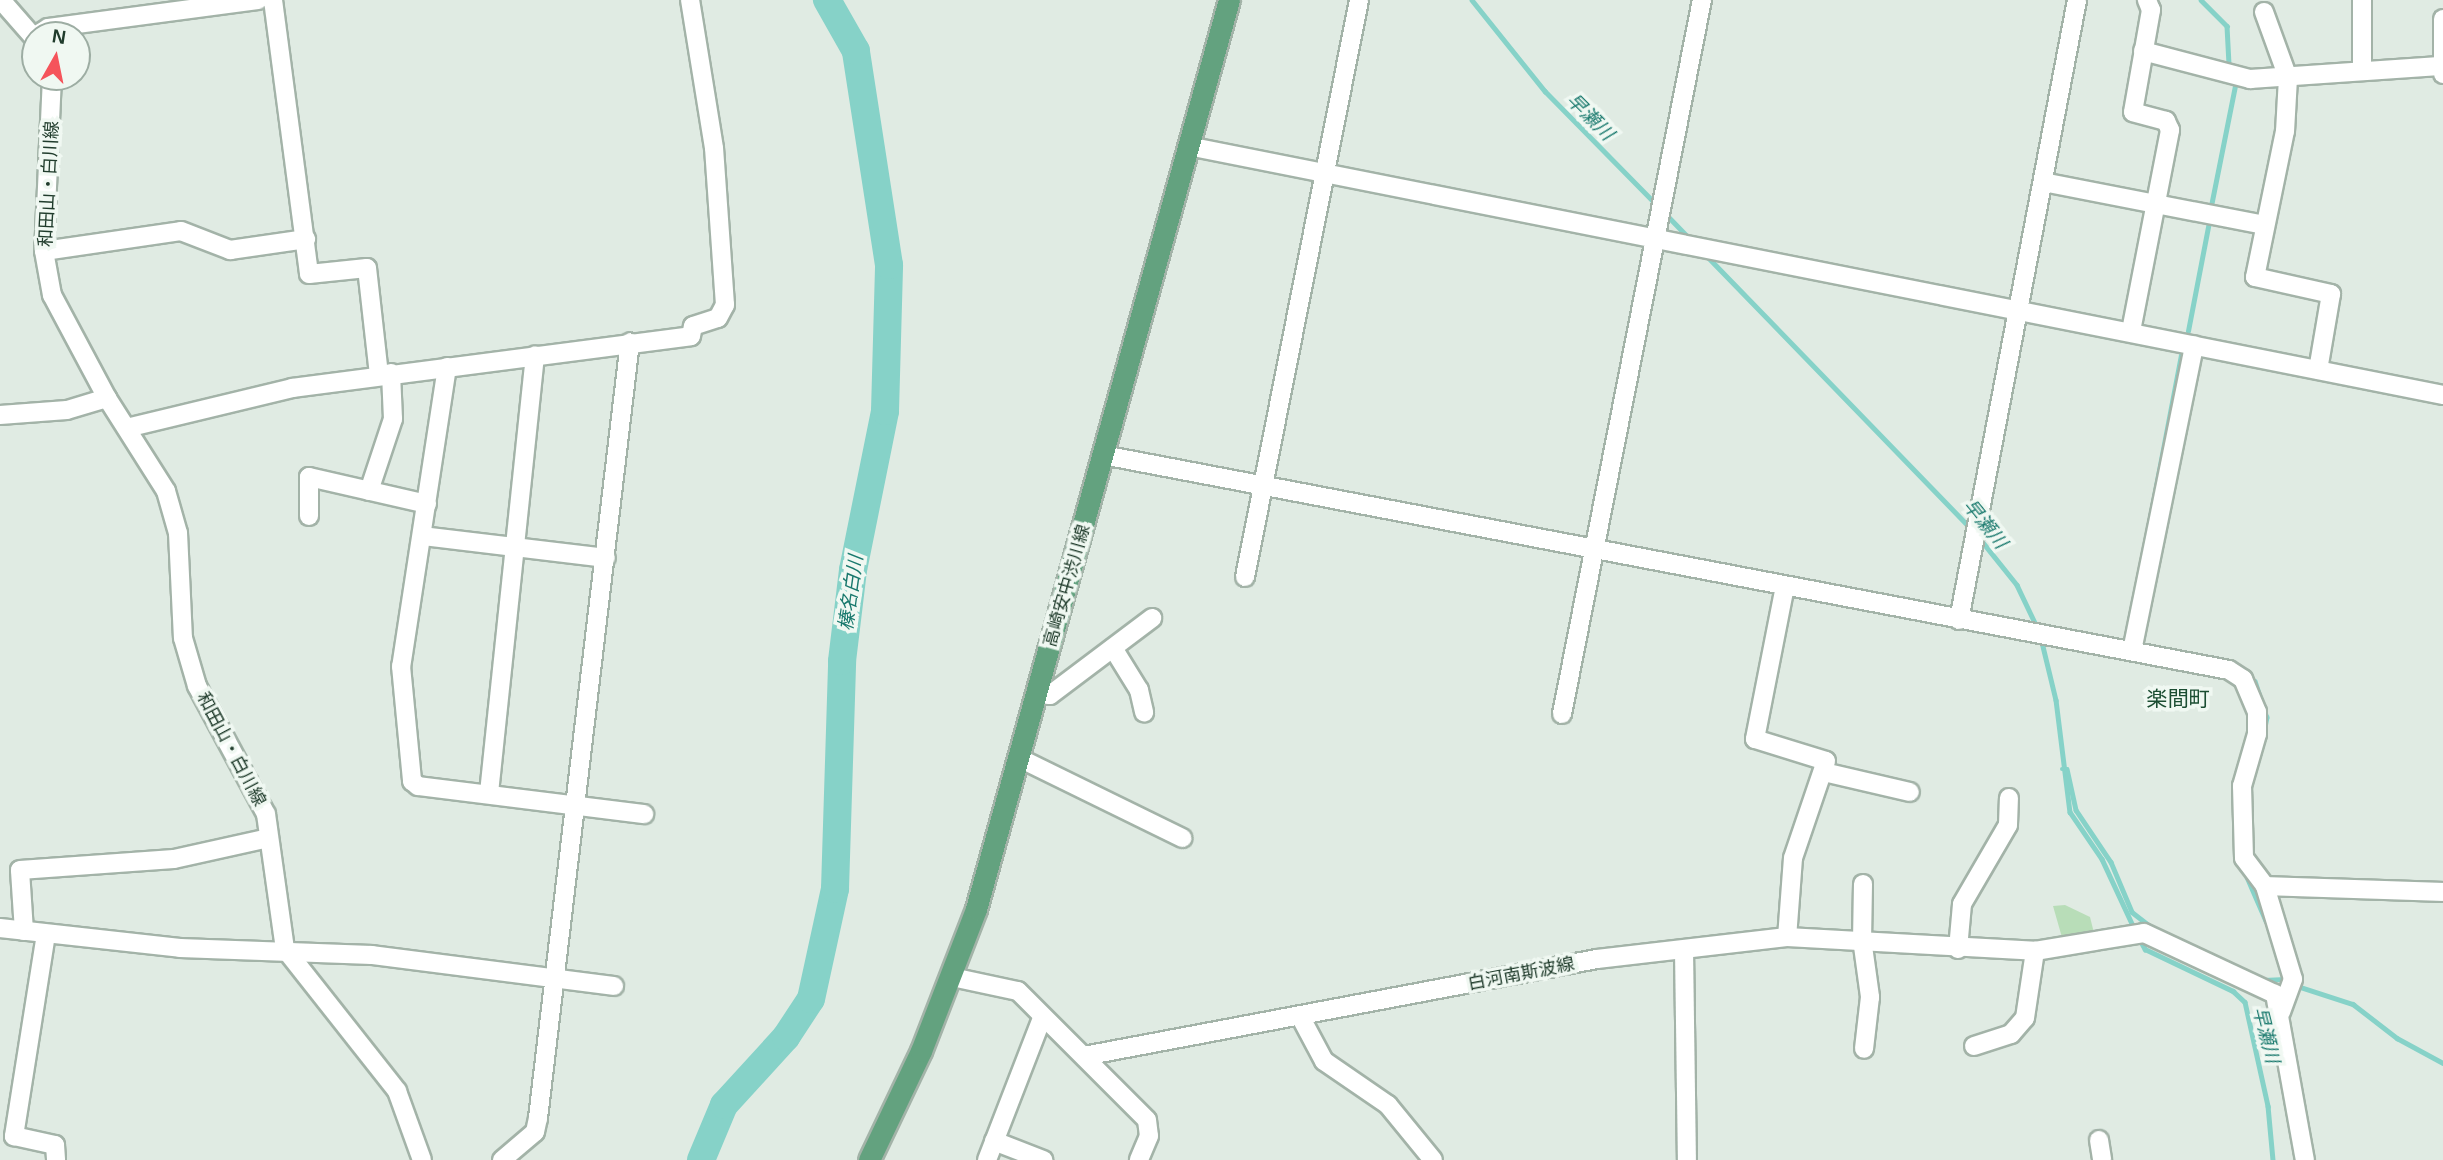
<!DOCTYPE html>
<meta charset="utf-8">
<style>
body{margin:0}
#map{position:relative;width:2443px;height:1160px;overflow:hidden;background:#e0ebe3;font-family:Helvetica,"Noto Sans JP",sans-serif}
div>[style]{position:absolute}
.green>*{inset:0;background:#b8ddb8}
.stream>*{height:4.5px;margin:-2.25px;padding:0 2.25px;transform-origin:2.25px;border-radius:2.25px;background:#86d2c8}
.river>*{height:28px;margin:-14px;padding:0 14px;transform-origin:14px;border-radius:14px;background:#86d2c8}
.roads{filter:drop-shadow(2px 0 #a3b3a8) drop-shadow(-2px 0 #a3b3a8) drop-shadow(0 2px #a3b3a8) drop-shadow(0 -2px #a3b3a8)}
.minor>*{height:18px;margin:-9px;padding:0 9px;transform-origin:9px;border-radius:9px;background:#fff}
.primary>*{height:21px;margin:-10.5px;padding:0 10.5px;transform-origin:10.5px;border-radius:10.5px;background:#63a27f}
span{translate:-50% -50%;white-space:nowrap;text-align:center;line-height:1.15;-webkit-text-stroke:7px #f0f8f2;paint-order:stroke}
.street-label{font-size:18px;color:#203c2c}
.water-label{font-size:19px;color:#19796d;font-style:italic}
.quarter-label{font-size:21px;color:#1c4e33}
.north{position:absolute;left:21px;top:21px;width:70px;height:70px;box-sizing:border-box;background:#f0f8f2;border:2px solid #9dada3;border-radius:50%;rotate:9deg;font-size:19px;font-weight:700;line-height:28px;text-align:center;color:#203c2c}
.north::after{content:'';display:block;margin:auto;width:24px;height:32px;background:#f5545b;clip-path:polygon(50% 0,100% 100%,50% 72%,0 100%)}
</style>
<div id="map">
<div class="green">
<i style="clip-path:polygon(2065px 905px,2090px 917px,2095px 937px,2063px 941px,2053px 906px)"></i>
</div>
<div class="stream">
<i style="left:1472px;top:0;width:117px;rotate:51.3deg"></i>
<i style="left:1545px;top:91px;width:158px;rotate:45.5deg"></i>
<i style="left:2201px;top:0;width:37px;rotate:45deg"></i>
<i style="left:2227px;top:26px;width:36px;rotate:87deg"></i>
<i style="left:2211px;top:206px;width:127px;rotate:-78.7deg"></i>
<i style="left:1665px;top:213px;width:36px;rotate:46deg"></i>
<i style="left:1706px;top:255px;width:380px;rotate:45.9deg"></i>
<i style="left:2188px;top:331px;width:111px;rotate:-79.1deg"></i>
<i style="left:1981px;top:540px;width:58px;rotate:51.3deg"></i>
<i style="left:2017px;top:585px;width:49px;rotate:64.5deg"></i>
<i style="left:2144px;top:549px;width:197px;rotate:-79.2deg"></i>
<i style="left:2041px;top:638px;width:64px;rotate:76.4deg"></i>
<i style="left:2056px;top:700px;width:113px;rotate:82.9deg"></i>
<i style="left:2070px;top:812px;width:57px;rotate:55.8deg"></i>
<i style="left:2102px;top:859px;width:78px;rotate:65.1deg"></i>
<i style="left:2255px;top:681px;width:38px;rotate:72deg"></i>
<i style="left:2267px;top:717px;width:38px;rotate:101deg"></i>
<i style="left:2062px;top:769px;width:5px"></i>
<i style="left:2067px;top:769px;width:42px;rotate:77.6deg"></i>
<i style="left:2076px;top:810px;width:63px;rotate:56.1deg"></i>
<i style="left:2111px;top:862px;width:54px;rotate:67.2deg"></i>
<i style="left:2132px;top:912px;width:24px;rotate:38deg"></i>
<i style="left:2247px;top:877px;width:48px;rotate:66.6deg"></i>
<i style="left:2139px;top:938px;width:13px;rotate:61deg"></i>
<i style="left:2145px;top:949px;width:98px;rotate:25.5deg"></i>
<i style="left:2233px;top:991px;width:16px;rotate:43deg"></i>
<i style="left:2245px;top:1002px;width:107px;rotate:77.5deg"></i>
<i style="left:2268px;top:1106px;width:54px;rotate:84.7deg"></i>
<i style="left:2264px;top:980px;width:21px;rotate:-3deg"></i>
<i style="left:2300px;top:987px;width:56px;rotate:17.8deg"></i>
<i style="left:2353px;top:1004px;width:56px;rotate:37.7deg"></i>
<i style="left:2397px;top:1038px;width:52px;rotate:28.5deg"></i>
</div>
<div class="river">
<i style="left:701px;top:1160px;width:60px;rotate:-67.3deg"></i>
<i style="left:724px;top:1105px;width:92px;rotate:-47.6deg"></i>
<i style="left:786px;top:1037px;width:45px;rotate:-56.7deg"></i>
<i style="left:811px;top:999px;width:113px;rotate:-77.7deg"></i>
<i style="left:835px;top:889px;width:228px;rotate:-88.2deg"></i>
<i style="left:842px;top:661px;width:92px;rotate:-83.1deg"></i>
<i style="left:853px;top:570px;width:162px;rotate:-78.6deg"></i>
<i style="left:885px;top:411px;width:146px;rotate:-88.4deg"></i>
<i style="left:889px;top:265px;width:217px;rotate:-98.8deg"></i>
<i style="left:856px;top:51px;width:59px;rotate:-119.6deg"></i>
</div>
<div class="roads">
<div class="minor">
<i style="left:1px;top:0;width:52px;rotate:48.9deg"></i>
<i style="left:273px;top:0;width:276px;rotate:82.5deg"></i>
<i style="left:309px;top:274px;width:58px;rotate:-5.9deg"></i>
<i style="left:367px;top:268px;width:108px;rotate:83.6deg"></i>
<i style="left:2362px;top:0;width:71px;rotate:90deg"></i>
<i style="left:2264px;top:12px;width:70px;rotate:70deg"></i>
<i style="left:2288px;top:78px;width:53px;rotate:93.2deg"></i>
<i style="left:2285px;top:131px;width:149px;rotate:101.6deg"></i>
<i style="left:2255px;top:277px;width:78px;rotate:12.6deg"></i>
<i style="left:2331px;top:294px;width:77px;rotate:99.7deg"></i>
<i style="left:2443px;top:19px;width:55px;rotate:90deg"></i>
<i style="left:37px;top:35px;width:13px;rotate:-32deg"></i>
<i style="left:48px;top:28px;width:212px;rotate:-7.6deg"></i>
<i style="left:2143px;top:51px;width:111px;rotate:14.7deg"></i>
<i style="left:2250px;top:79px;width:190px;rotate:-3.9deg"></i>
<i style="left:52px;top:77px;width:174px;rotate:92.6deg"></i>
<i style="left:44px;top:251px;width:45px;rotate:79.7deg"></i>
<i style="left:52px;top:295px;width:117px;rotate:61.9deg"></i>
<i style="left:107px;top:398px;width:110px;rotate:57.6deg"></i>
<i style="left:166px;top:491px;width:44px;rotate:74.1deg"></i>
<i style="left:178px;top:533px;width:105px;rotate:87.3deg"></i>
<i style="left:183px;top:638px;width:50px;rotate:73.7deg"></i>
<i style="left:197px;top:686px;width:145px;rotate:61.7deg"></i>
<i style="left:266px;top:814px;width:136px;rotate:82deg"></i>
<i style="left:285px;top:949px;width:181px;rotate:51.7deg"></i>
<i style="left:397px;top:1091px;width:73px;rotate:70.1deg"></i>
<i style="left:1188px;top:146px;width:1279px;rotate:11.22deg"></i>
<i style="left:2043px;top:182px;width:225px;rotate:11deg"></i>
<i style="left:44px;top:251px;width:138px;rotate:-8.3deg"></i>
<i style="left:181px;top:231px;width:53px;rotate:21.2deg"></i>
<i style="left:230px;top:250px;width:77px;rotate:-8.2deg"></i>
<i style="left:2131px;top:331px;width:205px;rotate:-79deg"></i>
<i style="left:2170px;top:130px;width:10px;rotate:-114deg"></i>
<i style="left:2166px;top:121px;width:34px;rotate:-165deg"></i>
<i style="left:2133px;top:112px;width:104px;rotate:-80deg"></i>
<i style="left:2151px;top:10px;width:11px;rotate:-112deg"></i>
<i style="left:447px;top:367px;width:303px;rotate:98.7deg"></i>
<i style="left:401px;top:666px;width:116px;rotate:84.5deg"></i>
<i style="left:412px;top:781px;width:8px;rotate:40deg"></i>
<i style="left:418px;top:786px;width:228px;rotate:7.1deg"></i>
<i style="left:0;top:415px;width:67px;rotate:-4.3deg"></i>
<i style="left:67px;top:410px;width:42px;rotate:-16.7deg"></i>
<i style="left:127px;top:428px;width:170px;rotate:-13.6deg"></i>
<i style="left:292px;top:388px;width:402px;rotate:-7.4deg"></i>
<i style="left:691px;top:336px;width:10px;rotate:-79deg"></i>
<i style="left:693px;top:326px;width:26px;rotate:-18deg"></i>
<i style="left:718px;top:318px;width:15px;rotate:-62deg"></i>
<i style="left:725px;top:305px;width:157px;rotate:-94deg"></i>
<i style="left:714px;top:148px;width:150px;rotate:-99.2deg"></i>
<i style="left:1103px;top:455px;width:1146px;rotate:10.81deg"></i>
<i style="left:2229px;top:670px;width:17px;rotate:33deg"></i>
<i style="left:2243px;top:679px;width:36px;rotate:67deg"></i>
<i style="left:2257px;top:712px;width:22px;rotate:90deg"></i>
<i style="left:2257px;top:734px;width:54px;rotate:106.1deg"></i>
<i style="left:2242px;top:786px;width:72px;rotate:88.4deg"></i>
<i style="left:2244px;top:858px;width:35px;rotate:53deg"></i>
<i style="left:369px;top:491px;width:76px;rotate:-71.6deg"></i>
<i style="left:393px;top:419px;width:46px;rotate:-92.5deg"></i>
<i style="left:309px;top:516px;width:39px;rotate:-90deg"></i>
<i style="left:309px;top:477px;width:121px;rotate:12.9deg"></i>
<i style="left:422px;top:536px;width:185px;rotate:6.8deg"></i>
<i style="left:1245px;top:577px;width:588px;rotate:-78.82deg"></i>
<i style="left:1785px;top:586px;width:156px;rotate:101.1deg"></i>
<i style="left:1755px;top:739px;width:74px;rotate:17.2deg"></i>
<i style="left:1826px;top:761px;width:102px;rotate:108.8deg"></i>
<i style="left:1793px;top:858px;width:79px;rotate:94.3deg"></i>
<i style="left:1959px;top:620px;width:631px;rotate:-79.22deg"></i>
<i style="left:1113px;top:648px;width:49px;rotate:58.2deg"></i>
<i style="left:1139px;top:690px;width:23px;rotate:77deg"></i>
<i style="left:2132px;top:651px;width:312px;rotate:-78.5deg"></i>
<i style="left:1037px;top:694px;width:13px;rotate:4deg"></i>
<i style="left:1050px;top:695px;width:128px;rotate:-37deg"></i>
<i style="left:1562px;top:714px;width:728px;rotate:-78.91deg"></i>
<i style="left:1019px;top:758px;width:182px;rotate:26.1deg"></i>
<i style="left:1824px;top:772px;width:88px;rotate:13.1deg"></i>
<i style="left:489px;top:793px;width:440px;rotate:-84deg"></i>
<i style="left:1863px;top:884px;width:55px;rotate:91deg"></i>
<i style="left:1862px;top:939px;width:59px;rotate:82.1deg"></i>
<i style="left:1870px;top:997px;width:52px;rotate:96.6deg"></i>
<i style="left:0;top:928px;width:181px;rotate:6.3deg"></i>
<i style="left:180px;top:948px;width:192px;rotate:2.1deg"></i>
<i style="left:372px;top:955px;width:244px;rotate:7.3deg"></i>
<i style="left:24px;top:931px;width:61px;rotate:-93.8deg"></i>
<i style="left:20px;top:870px;width:154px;rotate:-4.1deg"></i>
<i style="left:174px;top:859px;width:97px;rotate:-12.5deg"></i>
<i style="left:46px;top:934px;width:205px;rotate:99deg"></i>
<i style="left:14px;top:1136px;width:42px;rotate:12.4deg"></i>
<i style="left:55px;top:1145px;width:15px;rotate:86deg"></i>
<i style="left:1958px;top:949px;width:45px;rotate:-84.9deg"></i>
<i style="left:1962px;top:904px;width:91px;rotate:-59.8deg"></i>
<i style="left:2008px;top:825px;width:27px;rotate:-88deg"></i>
<i style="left:1684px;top:950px;width:210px;rotate:89.2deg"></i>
<i style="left:952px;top:977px;width:67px;rotate:12deg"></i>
<i style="left:1018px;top:991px;width:182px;rotate:45deg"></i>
<i style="left:1147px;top:1120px;width:16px;rotate:83deg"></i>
<i style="left:1149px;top:1136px;width:26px;rotate:113deg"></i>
<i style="left:2281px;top:1012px;width:35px;rotate:-70deg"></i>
<i style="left:2293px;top:979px;width:97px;rotate:-106.8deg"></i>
<i style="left:2265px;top:886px;width:178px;rotate:1.9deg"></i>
<i style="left:1300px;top:1016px;width:51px;rotate:61.9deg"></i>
<i style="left:1324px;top:1061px;width:78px;rotate:34.5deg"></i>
<i style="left:1388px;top:1105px;width:71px;rotate:50.7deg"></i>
<i style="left:1974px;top:1046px;width:39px;rotate:-18deg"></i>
<i style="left:2011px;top:1034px;width:21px;rotate:-49deg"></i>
<i style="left:2025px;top:1018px;width:68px;rotate:-81.5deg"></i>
<i style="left:1084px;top:1056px;width:522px;rotate:-10.71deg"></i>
<i style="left:1597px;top:959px;width:191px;rotate:-6.6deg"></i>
<i style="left:1787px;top:937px;width:248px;rotate:3.2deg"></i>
<i style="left:2035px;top:951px;width:110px;rotate:-9.4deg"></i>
<i style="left:2144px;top:933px;width:145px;rotate:25deg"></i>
<i style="left:2275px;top:994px;width:169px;rotate:79.8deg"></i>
<i style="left:2099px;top:1140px;width:20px;rotate:81deg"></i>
<i style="left:994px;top:1141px;width:53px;rotate:21.2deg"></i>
<i style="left:502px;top:1160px;width:43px;rotate:-40.3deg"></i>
<i style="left:535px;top:1132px;width:14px;rotate:-78deg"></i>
<i style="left:538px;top:1118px;width:781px;rotate:-83.24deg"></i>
<i style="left:987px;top:1160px;width:152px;rotate:-68.8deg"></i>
</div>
<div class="primary">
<i style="left:869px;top:1160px;width:121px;rotate:-64.5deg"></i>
<i style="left:921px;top:1051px;width:152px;rotate:-68.8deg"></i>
<i style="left:976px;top:909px;width:944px;rotate:-74.45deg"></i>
</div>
</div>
<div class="street-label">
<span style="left:49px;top:184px;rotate:-87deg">和田山・白川線</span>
<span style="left:1067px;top:586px;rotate:-74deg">高崎安中渋川線</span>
<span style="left:231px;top:749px;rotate:62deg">和田山・白川線</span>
<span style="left:1521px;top:974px;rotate:-11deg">白河南斯波線</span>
</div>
<div class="water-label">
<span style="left:1590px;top:117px;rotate:45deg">早瀬川</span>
<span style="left:1985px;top:524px;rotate:51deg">早瀬川</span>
<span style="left:851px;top:593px;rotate:-82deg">榛名白川</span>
<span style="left:2266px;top:1035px;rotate:76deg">早瀬川</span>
</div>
<div class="quarter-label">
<span style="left:2178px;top:699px">楽間町</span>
</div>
<div class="north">N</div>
</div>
